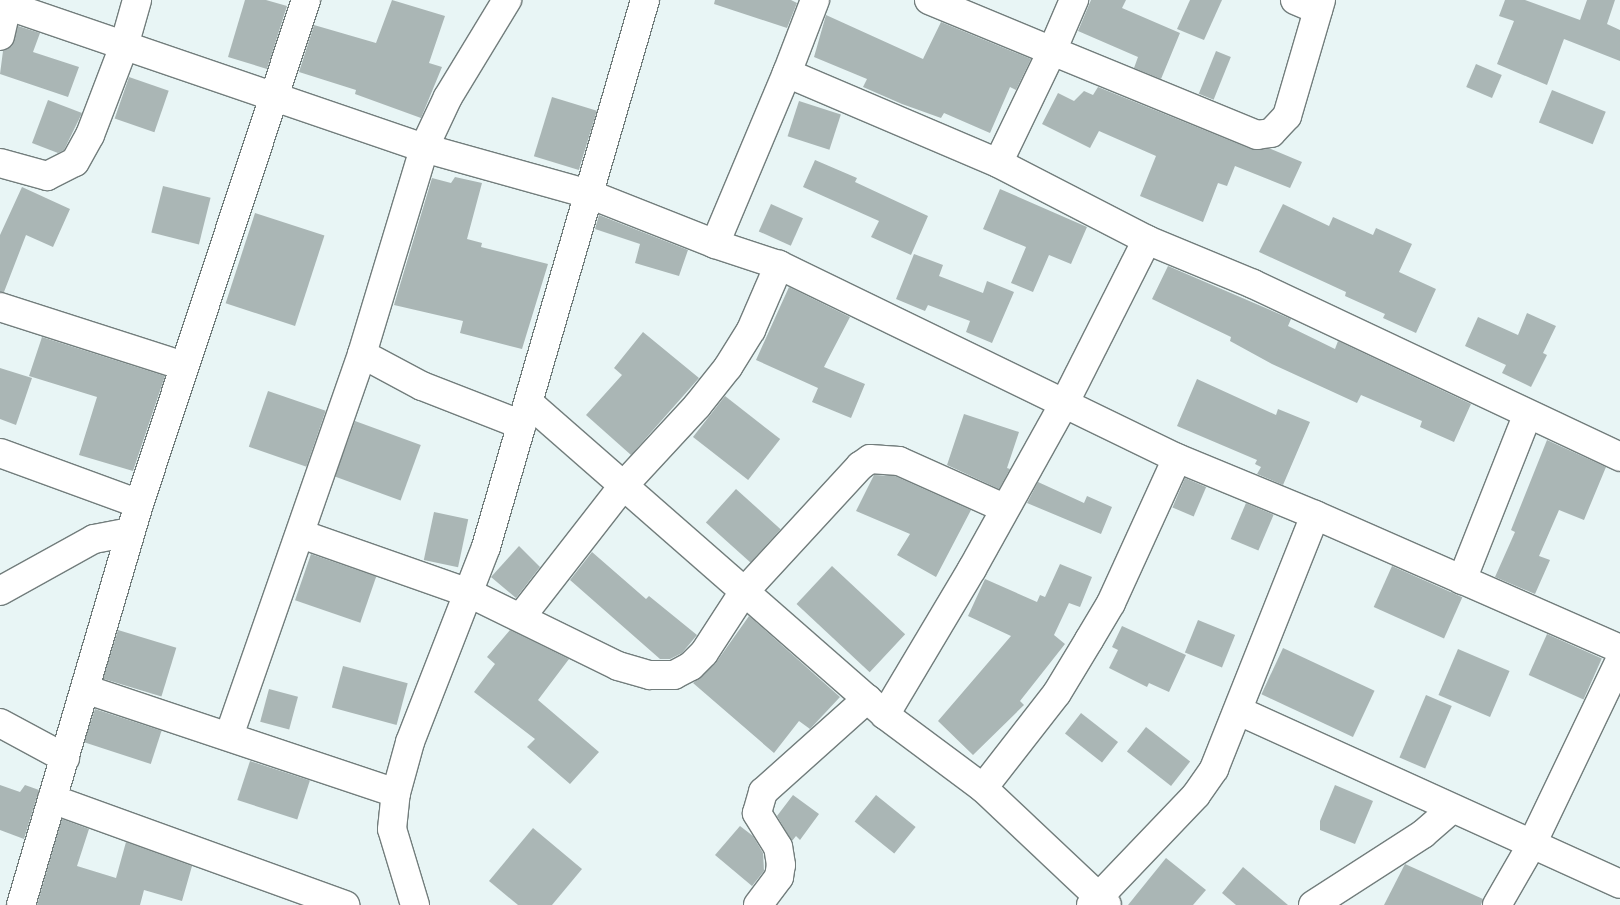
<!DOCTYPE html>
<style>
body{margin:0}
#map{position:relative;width:1620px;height:905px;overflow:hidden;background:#e8f5f5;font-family:"Titillium Web",sans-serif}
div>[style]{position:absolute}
.building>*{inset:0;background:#aab6b5;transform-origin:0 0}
.roads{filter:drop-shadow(1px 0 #727d7c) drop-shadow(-1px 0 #727d7c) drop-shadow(0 1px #727d7c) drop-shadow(0 -1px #727d7c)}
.minor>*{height:28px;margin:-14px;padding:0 14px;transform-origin:14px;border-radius:14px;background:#fff}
span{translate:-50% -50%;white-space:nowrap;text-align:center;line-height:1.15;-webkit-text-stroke:4px #fff;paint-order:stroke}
</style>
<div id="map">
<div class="building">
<i style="clip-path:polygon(245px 0,266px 0,287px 6px,267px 69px,228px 57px)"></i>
<i style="clip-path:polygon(392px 0,445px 16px,429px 63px,442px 67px,421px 118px,355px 94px,356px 90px,299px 72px,314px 25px,376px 43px)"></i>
<i style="clip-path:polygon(715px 0,791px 0,797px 3px,787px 28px,714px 4px)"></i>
<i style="clip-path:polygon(1091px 0,1126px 0,1122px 8px,1180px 33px,1161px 79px,1134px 68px,1138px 57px,1078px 31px)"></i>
<i style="clip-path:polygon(1190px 0,1222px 0,1204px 40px,1177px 29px)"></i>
<i style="clip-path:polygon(1505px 0,1525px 0,1580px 20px,1587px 0,1615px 0,1607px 24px,1620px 30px,1620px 61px,1564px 39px,1547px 85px,1497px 64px,1514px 21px,1499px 16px)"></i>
<i style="clip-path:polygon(826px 15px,923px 59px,941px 22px,1031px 59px,1016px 90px,1010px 87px,990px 133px,944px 113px,941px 118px,902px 104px,863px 87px,867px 79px,814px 57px)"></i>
<i style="clip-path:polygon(18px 26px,40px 33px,33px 52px,79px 67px,68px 97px,0 74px,3px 51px,12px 46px)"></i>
<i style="left:1216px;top:51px;width:16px;height:46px;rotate:22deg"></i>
<i style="left:1476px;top:64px;width:28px;height:25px;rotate:23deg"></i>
<i style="left:129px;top:77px;width:42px;height:44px;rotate:19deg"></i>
<i style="clip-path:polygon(1098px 87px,1251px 149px,1271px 149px,1302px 162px,1290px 188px,1235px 166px,1227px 186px,1218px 183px,1203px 222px,1140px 196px,1156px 156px,1099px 131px,1090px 148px,1042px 124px,1058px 93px,1074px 101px,1084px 91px,1093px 95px)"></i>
<i style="left:1552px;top:90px;width:58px;height:35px;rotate:22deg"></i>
<i style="left:552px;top:97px;width:47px;height:62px;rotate:17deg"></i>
<i style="clip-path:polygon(48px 100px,82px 113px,64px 150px,58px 153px,32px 143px)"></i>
<i style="left:799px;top:101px;width:44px;height:37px;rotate:18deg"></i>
<i style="clip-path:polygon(815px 160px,857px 178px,855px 182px,928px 216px,911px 255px,871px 237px,879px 221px,803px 187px)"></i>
<i style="clip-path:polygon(455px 177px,482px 183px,467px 239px,482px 243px,481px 247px,548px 264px,522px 349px,460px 333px,463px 321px,394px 305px,432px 178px,451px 183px)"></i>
<i style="left:163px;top:186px;width:49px;height:48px;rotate:14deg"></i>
<i style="clip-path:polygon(22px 187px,70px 209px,53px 247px,26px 235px,4px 292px,0 292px,0 235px)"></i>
<i style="clip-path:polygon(1000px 189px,1087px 227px,1071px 264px,1049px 255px,1033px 292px,1011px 283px,1026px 247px,983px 229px)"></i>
<i style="left:771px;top:204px;width:35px;height:30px;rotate:24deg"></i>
<i style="clip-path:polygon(1283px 204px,1329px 226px,1333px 217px,1373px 235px,1376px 228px,1412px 244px,1399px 272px,1436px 289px,1416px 333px,1383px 318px,1385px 314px,1345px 296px,1346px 292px,1259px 252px)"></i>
<i style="left:255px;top:213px;width:73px;height:95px;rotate:18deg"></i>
<i style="clip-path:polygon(599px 215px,688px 250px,679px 276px,635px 263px,640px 244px,595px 229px)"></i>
<i style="clip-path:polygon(914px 254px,943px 265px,939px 276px,983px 293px,987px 281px,1014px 292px,992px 343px,966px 332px,970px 321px,928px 305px,925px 311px,896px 299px)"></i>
<i style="clip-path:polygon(1168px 266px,1291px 319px,1288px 326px,1335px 349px,1338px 341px,1471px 404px,1454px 442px,1420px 427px,1422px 421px,1361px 395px,1357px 403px,1272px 364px,1230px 341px,1231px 337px,1152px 299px)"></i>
<i style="clip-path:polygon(789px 287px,850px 317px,824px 367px,865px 384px,851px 418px,812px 402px,818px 388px,756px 360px)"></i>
<i style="clip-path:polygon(1527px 313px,1556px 326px,1543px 353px,1547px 355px,1531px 387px,1502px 373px,1506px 365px,1465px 346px,1478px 317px,1518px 335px)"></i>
<i style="clip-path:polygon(643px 332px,699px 378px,631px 455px,586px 415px,622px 375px,614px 368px)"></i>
<i style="clip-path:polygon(42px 337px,165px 376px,133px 471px,79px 455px,97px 397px,29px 376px)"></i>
<i style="clip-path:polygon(0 368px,32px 378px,16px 425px,0 419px)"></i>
<i style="clip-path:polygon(1197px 379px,1276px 415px,1278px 409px,1310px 422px,1283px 485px,1257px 474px,1261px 467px,1255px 464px,1257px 460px,1177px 426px)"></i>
<i style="left:268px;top:391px;width:61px;height:59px;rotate:19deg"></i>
<i style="left:725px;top:396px;width:70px;height:52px;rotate:38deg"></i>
<i style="clip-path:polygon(964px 414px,1019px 432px,1007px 468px,1010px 469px,999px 489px,947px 465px)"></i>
<i style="left:355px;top:421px;width:70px;height:59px;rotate:20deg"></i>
<i style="clip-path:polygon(1547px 440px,1606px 467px,1584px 520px,1559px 510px,1539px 556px,1550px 560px,1535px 594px,1495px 577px,1515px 532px,1511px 530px)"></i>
<i style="clip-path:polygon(874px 475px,895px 476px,971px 510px,936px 577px,897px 555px,910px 534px,856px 511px)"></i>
<i style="left:1185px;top:478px;width:23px;height:32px;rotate:23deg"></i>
<i style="clip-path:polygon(1038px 482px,1084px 503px,1087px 496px,1112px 507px,1101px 534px,1027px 503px)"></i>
<i style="left:736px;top:489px;width:60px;height:45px;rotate:42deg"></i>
<i style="left:1246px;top:503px;width:30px;height:39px;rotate:23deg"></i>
<i style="left:434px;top:512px;width:35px;height:49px;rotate:12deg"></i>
<i style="clip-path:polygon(519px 546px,540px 567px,516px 598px,491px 577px)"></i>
<i style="clip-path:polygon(592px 552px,646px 599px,649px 596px,697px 635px,682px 653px,670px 659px,660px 659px,570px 580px)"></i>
<i style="left:311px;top:554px;width:69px;height:49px;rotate:19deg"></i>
<i style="clip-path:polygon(1060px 564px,1092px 577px,1080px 607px,1069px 603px,1054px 635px,1065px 644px,1020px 701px,1024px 705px,973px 755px,938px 721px,1011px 636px,968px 616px,985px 579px,1037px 602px,1040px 595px,1045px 597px)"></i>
<i style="left:832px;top:566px;width:100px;height:52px;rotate:43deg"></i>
<i style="left:1392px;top:566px;width:77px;height:45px;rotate:24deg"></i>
<i style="clip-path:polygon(749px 616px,840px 697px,810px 729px,799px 721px,774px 753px,693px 683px,715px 664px)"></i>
<i style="left:1198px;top:620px;width:40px;height:35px;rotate:22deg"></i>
<i style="clip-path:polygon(1122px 626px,1186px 655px,1169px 692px,1149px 683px,1147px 687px,1109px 668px,1118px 650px,1112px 647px)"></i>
<i style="left:118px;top:630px;width:61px;height:51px;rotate:17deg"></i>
<i style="clip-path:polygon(510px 630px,569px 659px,538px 700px,599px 752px,570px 784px,527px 747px,535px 739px,474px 692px,495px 664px,487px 657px)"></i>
<i style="left:1547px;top:634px;width:60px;height:45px;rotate:24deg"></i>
<i style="left:1283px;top:648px;width:101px;height:51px;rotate:25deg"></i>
<i style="left:1458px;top:649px;width:56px;height:50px;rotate:23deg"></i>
<i style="left:343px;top:666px;width:67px;height:43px;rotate:15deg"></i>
<i style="left:269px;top:689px;width:30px;height:34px;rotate:15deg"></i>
<i style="left:1426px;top:695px;width:28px;height:68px;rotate:23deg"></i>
<i style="left:95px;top:709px;width:70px;height:35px;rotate:18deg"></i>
<i style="left:1081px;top:713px;width:47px;height:26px;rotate:38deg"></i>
<i style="left:1146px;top:727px;width:56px;height:31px;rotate:38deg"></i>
<i style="left:250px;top:761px;width:63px;height:41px;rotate:18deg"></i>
<i style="clip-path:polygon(0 785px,20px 792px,25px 785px,39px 790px,24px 839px,0 830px)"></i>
<i style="clip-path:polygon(1335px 785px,1373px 801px,1355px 844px,1320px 830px,1320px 821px)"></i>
<i style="clip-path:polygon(793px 795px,819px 814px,800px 840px,796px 836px,792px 841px,777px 816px)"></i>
<i style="left:876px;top:795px;width:51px;height:34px;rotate:39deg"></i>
<i style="clip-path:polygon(62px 819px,89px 829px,77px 866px,116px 878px,126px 842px,192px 866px,182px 901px,144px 890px,140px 905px,37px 905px)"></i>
<i style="clip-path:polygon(740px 826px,753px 836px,763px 853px,764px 871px,752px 886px,715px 855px)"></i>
<i style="clip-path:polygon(533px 828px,582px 869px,552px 905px,518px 905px,489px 881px)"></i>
<i style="clip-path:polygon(1166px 858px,1206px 890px,1193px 905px,1128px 905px)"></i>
<i style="clip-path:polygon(1405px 864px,1483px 899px,1481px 905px,1384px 905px)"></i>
<i style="clip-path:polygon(1243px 867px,1288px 905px,1236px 905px,1222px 893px)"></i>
</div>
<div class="roads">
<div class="minor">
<i style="left:815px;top:0;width:78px;rotate:111deg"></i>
<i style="left:787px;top:73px;width:229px;rotate:23.1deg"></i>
<i style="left:929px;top:0;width:133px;rotate:22.5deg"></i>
<i style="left:1052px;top:51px;width:56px;rotate:-66.7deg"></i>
<i style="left:1295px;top:0;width:25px;rotate:23deg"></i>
<i style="left:1321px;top:0;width:121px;rotate:106.3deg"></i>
<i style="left:1287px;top:116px;width:23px;rotate:133deg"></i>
<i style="left:1271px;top:133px;width:14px;rotate:172deg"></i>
<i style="left:1257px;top:135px;width:222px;rotate:-157.7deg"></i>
<i style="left:1052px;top:51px;width:124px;rotate:115.7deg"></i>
<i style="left:998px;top:163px;width:168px;rotate:27.3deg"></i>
<i style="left:1147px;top:240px;width:115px;rotate:22.5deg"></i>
<i style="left:1253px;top:284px;width:406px;rotate:25.2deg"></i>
<i style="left:0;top:3px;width:448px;rotate:18.9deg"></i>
<i style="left:424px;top:148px;width:171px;rotate:15.6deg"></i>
<i style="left:589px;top:194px;width:136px;rotate:21.6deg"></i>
<i style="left:715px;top:244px;width:67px;rotate:18.2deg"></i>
<i style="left:779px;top:265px;width:442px;rotate:25.9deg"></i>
<i style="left:1177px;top:458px;width:149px;rotate:22.4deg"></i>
<i style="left:1315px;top:515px;width:333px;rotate:23.7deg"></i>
<i style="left:0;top:36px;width:32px;rotate:-77deg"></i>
<i style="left:0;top:163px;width:49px;rotate:15.5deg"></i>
<i style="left:47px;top:176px;width:31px;rotate:-27deg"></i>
<i style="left:75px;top:162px;width:31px;rotate:-61deg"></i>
<i style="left:90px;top:135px;width:95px;rotate:-69.1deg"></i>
<i style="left:124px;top:46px;width:48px;rotate:-74.2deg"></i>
<i style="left:715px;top:244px;width:186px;rotate:-67.2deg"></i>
<i style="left:0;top:307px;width:193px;rotate:17.8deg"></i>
<i style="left:362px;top:354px;width:68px;rotate:28.1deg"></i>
<i style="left:422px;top:386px;width:107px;rotate:21.3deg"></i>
<i style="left:529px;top:403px;width:473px;rotate:41.2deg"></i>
<i style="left:885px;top:715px;width:122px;rotate:36.7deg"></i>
<i style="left:983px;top:788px;width:170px;rotate:43.3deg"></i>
<i style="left:0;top:453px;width:148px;rotate:20.1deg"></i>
<i style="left:301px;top:534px;width:178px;rotate:19.4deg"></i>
<i style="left:469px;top:593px;width:166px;rotate:26.1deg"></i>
<i style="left:618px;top:666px;width:33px;rotate:16deg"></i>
<i style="left:650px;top:675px;width:24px"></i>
<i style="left:674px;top:675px;width:19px;rotate:-28deg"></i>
<i style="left:691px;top:666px;width:18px;rotate:-45deg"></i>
<i style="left:704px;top:653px;width:72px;rotate:-57deg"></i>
<i style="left:743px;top:593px;width:173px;rotate:-47.3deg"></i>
<i style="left:860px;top:466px;width:12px;rotate:-35deg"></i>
<i style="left:870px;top:459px;width:29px;rotate:4deg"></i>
<i style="left:899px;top:461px;width:115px;rotate:24.1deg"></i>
<i style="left:1462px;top:580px;width:176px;rotate:-68.4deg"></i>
<i style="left:0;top:591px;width:107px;rotate:-29deg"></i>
<i style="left:94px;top:539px;width:37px;rotate:-11deg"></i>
<i style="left:521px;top:617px;width:166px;rotate:-52.1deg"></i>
<i style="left:623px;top:486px;width:109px;rotate:-47.2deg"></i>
<i style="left:697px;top:406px;width:50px;rotate:-51.5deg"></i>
<i style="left:728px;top:367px;width:44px;rotate:-58.1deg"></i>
<i style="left:751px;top:330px;width:71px;rotate:-66.7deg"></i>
<i style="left:85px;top:689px;width:328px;rotate:18.5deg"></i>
<i style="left:1239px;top:711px;width:418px;rotate:24.4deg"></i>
<i style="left:885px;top:715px;width:170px;rotate:-59.2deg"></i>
<i style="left:972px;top:569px;width:189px;rotate:-60.9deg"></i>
<i style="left:1064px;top:404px;width:184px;rotate:-63.2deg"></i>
<i style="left:0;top:723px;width:74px;rotate:28.3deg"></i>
<i style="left:229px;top:736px;width:404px;rotate:-70.8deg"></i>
<i style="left:362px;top:354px;width:215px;rotate:-73.2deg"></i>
<i style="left:424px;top:148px;width:56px;rotate:-64.8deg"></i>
<i style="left:448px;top:97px;width:114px;rotate:-58.7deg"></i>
<i style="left:983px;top:788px;width:120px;rotate:-52.1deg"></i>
<i style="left:1057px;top:693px;width:62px;rotate:-58.9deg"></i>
<i style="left:1089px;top:640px;width:43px;rotate:-59.3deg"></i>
<i style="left:1111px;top:603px;width:159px;rotate:-65.5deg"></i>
<i style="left:52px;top:799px;width:312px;rotate:19.9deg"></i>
<i style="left:21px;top:905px;width:418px;rotate:-73.6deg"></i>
<i style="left:139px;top:504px;width:531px;rotate:-71.67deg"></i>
<i style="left:415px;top:905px;width:79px;rotate:-106.8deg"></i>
<i style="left:392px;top:829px;width:36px;rotate:-84deg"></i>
<i style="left:396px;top:793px;width:53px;rotate:-74.6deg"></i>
<i style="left:410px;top:742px;width:209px;rotate:-68.7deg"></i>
<i style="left:486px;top:547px;width:570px;rotate:-73.79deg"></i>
<i style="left:758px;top:905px;width:35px;rotate:-53deg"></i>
<i style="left:779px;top:877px;width:12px;rotate:-81deg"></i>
<i style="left:781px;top:865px;width:18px;rotate:-99deg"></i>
<i style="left:778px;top:847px;width:40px;rotate:-122deg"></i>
<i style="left:757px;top:813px;width:22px;rotate:-74deg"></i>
<i style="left:763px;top:792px;width:140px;rotate:-41.8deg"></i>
<i style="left:1091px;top:905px;width:152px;rotate:-46.3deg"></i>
<i style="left:1196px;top:795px;width:32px;rotate:-55deg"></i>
<i style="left:1214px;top:769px;width:273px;rotate:-68.3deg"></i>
<i style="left:1313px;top:905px;width:131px;rotate:-32.8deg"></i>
<i style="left:1423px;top:834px;width:37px;rotate:-41deg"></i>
<i style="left:1497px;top:905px;width:68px;rotate:-60deg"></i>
<i style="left:1531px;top:846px;width:206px;rotate:-64.4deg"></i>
</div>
</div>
</div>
